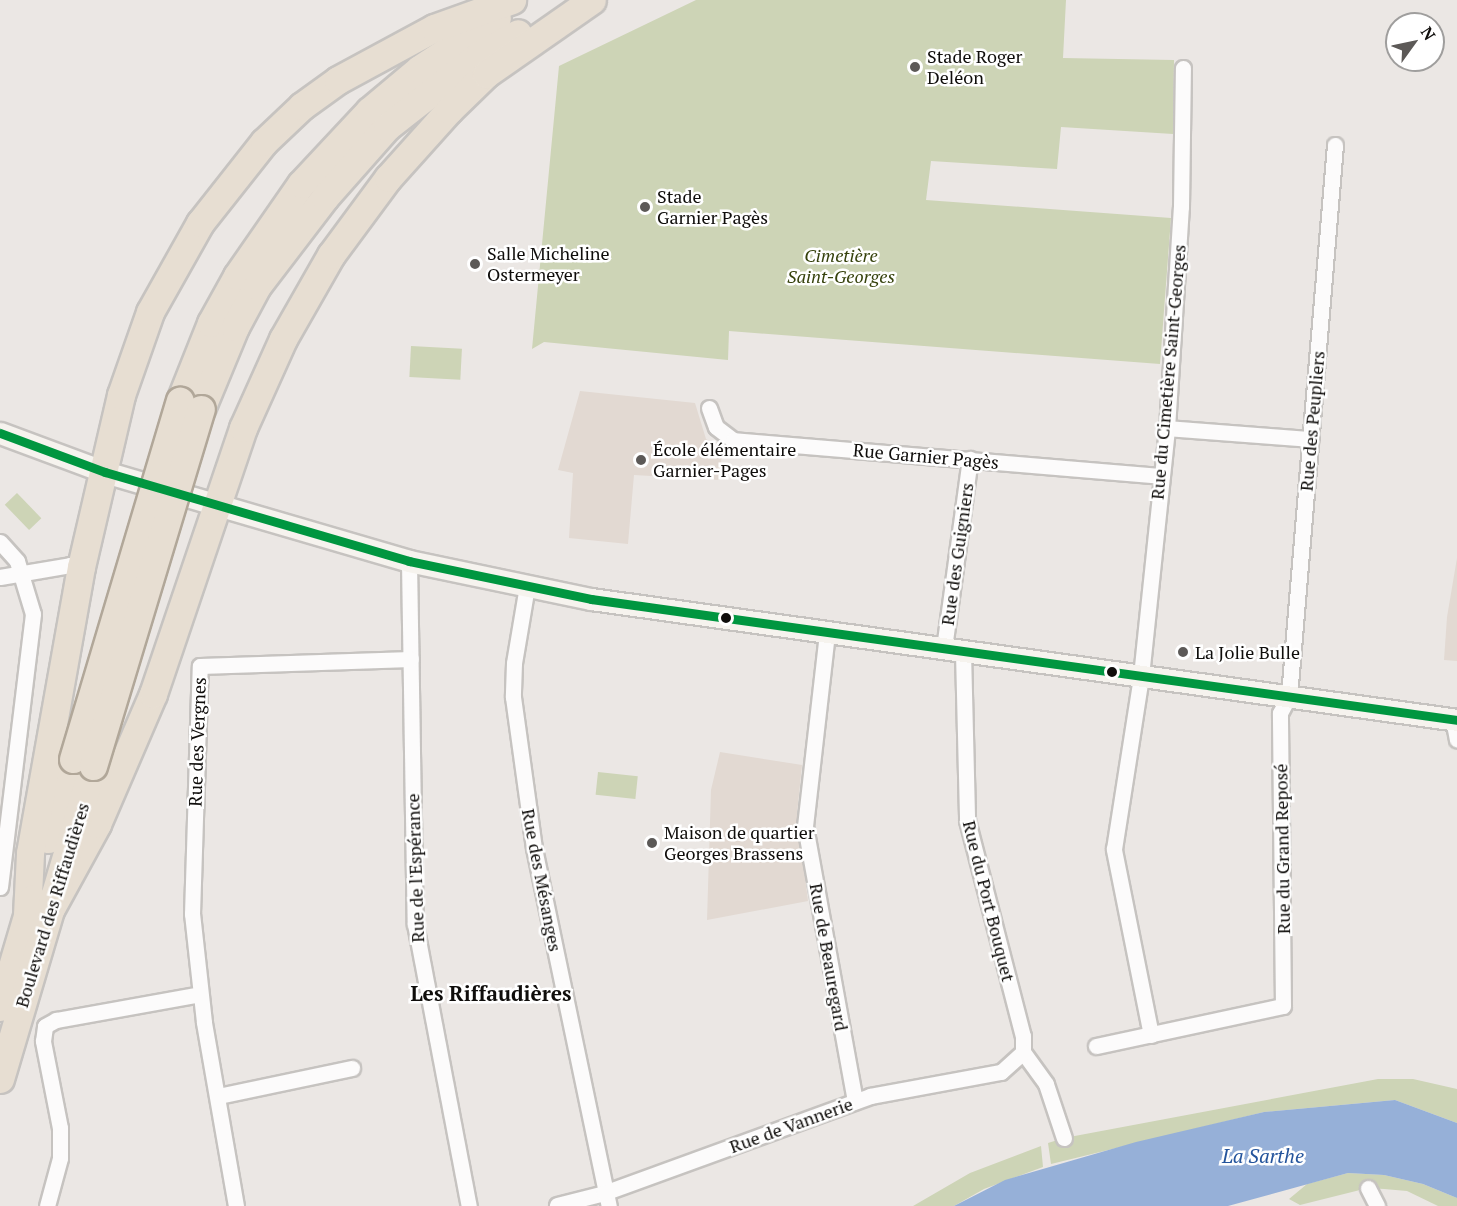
<!DOCTYPE html>
<meta charset="utf-8">
<style>
body{margin:0}
#map{position:relative;width:1457px;height:1206px;overflow:hidden;background:#ebe7e4;font-family:"PT Serif",serif}
div>[style]{position:absolute}
.built>*{inset:0;background:#e2d9d2}
.green>*{inset:0;background:#cdd4b6;transform-origin:0 0}
.water>*{inset:0;background:#96b0d8}
.roads{filter:drop-shadow(2px 0 #c6c3c0) drop-shadow(-2px 0 #c6c3c0) drop-shadow(0 2px #c6c3c0) drop-shadow(0 -2px #c6c3c0)}
.street>*{height:15px;margin:-7.5px;padding:0 7.5px;transform-origin:7.5px;border-radius:7.5px;background:#fcfbfb}
.secondary>*{height:21px;margin:-10.5px;padding:0 10.5px;transform-origin:10.5px;border-radius:10.5px;background:#f6f3ee}
.highway>*{height:27px;margin:-13.5px;padding:0 13.5px;transform-origin:13.5px;border-radius:13.5px;background:#e7ded2}
.bridges{filter:drop-shadow(2px 0 #b1a799) drop-shadow(-2px 0 #b1a799) drop-shadow(0 2px #b1a799) drop-shadow(0 -2px #b1a799)}
.highway-bridge>*{height:27px;margin:-13.5px;padding:0 13.5px;transform-origin:13.5px;border-radius:13.5px;background:#e7ded2}
.bus-1>*{height:9px;margin:-4.5px;padding:0 4.5px;transform-origin:4.5px;border-radius:4.5px;background:#009640}
.dots>*{width:16px;height:16px;translate:-50% -50%;box-sizing:border-box;border:3px solid #fff;border-radius:50%}
span{translate:-50% -50%;white-space:nowrap;text-align:center;line-height:1.15;-webkit-text-stroke:5px #fff;paint-order:stroke}
.poi-label{font-size:18px;color:#0f0d0b}
.left{translate:0 -50%;text-align:left}
.park-label{font-size:18px;color:#35410b;font-style:italic}
.street-label{font-size:18px;color:#0f0d0b}
.water-label{font-size:20px;color:#24549c;font-style:italic}
.quarter-label{font-size:21px;color:#0f0d0b;font-weight:700}
.north{position:absolute;left:1385px;top:12px;width:60px;height:60px;box-sizing:border-box;background:#fff;border:2px solid #9f9e9d;border-radius:50%;rotate:57deg;font-size:16px;font-weight:700;line-height:24px;text-align:center;color:#0f0d0b}
.north::after{content:'';display:block;margin:auto;width:21px;height:27px;background:#5c5957;clip-path:polygon(50% 0,100% 100%,50% 72%,0 100%)}
</style>
<div id="map">
<div class="built">
<i style="clip-path:polygon(580px 391px,695px 403px,706px 439px,722px 449px,720px 480px,634px 475px,628px 544px,569px 538px,573px 473px,558px 470px)"></i>
<i style="clip-path:polygon(1457px 558px,1457px 661px,1444px 660px,1447px 617px)"></i>
<i style="clip-path:polygon(720px 752px,802px 765px,797px 814px,808px 901px,707px 920px,711px 790px)"></i>
</div>
<div class="green">
<i style="clip-path:polygon(696px 0,1066px 0,1063px 58px,1174px 60px,1173px 134px,1061px 127px,1057px 169px,931px 161px,926px 200px,1171px 218px,1160px 364px,729px 331px,728px 360px,544px 342px,532px 349px,559px 66px)"></i>
<i style="left:411px;top:346px;width:51px;height:31px;rotate:3deg"></i>
<i style="left:17px;top:493px;width:35px;height:17px;rotate:46deg"></i>
<i style="left:598px;top:772px;width:40px;height:23px;rotate:6deg"></i>
<i style="clip-path:polygon(1378px 1079px,1413px 1079px,1457px 1089px,1457px 1123px,1395px 1100px,1264px 1112px,1051px 1164px,1048px 1143px,1064px 1138px)"></i>
<i style="clip-path:polygon(1041px 1146px,1043px 1167px,984px 1189px,954px 1206px,913px 1206px,970px 1173px)"></i>
<i style="clip-path:polygon(1348px 1173px,1384px 1175px,1423px 1184px,1457px 1198px,1457px 1206px,1438px 1206px,1407px 1191px,1384px 1189px,1368px 1188px,1300px 1205px,1289px 1199px,1307px 1184px)"></i>
</div>
<div class="water">
<i style="clip-path:polygon(1395px 1100px,1457px 1123px,1457px 1198px,1423px 1184px,1384px 1175px,1348px 1173px,1228px 1206px,954px 1206px,1005px 1180px,1136px 1142px,1264px 1112px)"></i>
</div>
<div class="roads">
<div class="street">
<i style="left:709px;top:408px;width:20px;rotate:70deg"></i>
<i style="left:716px;top:427px;width:21px;rotate:37deg"></i>
<i style="left:733px;top:440px;width:430px;rotate:4.8deg"></i>
<i style="left:1167px;top:428px;width:144px;rotate:4.4deg"></i>
<i style="left:0;top:542px;width:25px;rotate:48deg"></i>
<i style="left:17px;top:561px;width:55px;rotate:73.2deg"></i>
<i style="left:33px;top:614px;width:275px;rotate:96.9deg"></i>
<i style="left:409px;top:561px;width:363px;rotate:89.1deg"></i>
<i style="left:415px;top:924px;width:287px;rotate:79.2deg"></i>
<i style="left:0;top:577px;width:71px;rotate:-9.7deg"></i>
<i style="left:70px;top:565px;width:11px;rotate:10deg"></i>
<i style="left:527px;top:586px;width:78px;rotate:99.6deg"></i>
<i style="left:514px;top:663px;width:34px;rotate:92deg"></i>
<i style="left:513px;top:697px;width:152px;rotate:82.1deg"></i>
<i style="left:534px;top:848px;width:366px;rotate:78.2deg"></i>
<i style="left:827px;top:633px;width:194px;rotate:96.5deg"></i>
<i style="left:805px;top:826px;width:280px;rotate:79.7deg"></i>
<i style="left:944px;top:648px;width:191px;rotate:-82.2deg"></i>
<i style="left:963px;top:652px;width:168px;rotate:88.6deg"></i>
<i style="left:967px;top:820px;width:223px;rotate:75.5deg"></i>
<i style="left:1023px;top:1036px;width:16px;rotate:90deg"></i>
<i style="left:1023px;top:1052px;width:39px;rotate:54deg"></i>
<i style="left:1046px;top:1084px;width:57px;rotate:71.6deg"></i>
<i style="left:1453px;top:719px;width:21px;rotate:79deg"></i>
<i style="left:1151px;top:1035px;width:190px;rotate:-101.3deg"></i>
<i style="left:1114px;top:849px;width:175px;rotate:-81.1deg"></i>
<i style="left:1141px;top:676px;width:249px;rotate:-84deg"></i>
<i style="left:1167px;top:428px;width:221px;rotate:-86.4deg"></i>
<i style="left:1181px;top:207px;width:139px;rotate:-89.2deg"></i>
<i style="left:1096px;top:1046px;width:191px;rotate:-12.1deg"></i>
<i style="left:1283px;top:1006px;width:293px;rotate:-90.6deg"></i>
<i style="left:1280px;top:713px;width:19px;rotate:-62deg"></i>
<i style="left:1289px;top:696px;width:553px;rotate:-85.23deg"></i>
<i style="left:218px;top:1096px;width:137px;rotate:-11.8deg"></i>
<i style="left:1368px;top:1188px;width:20px;rotate:63deg"></i>
<i style="left:557px;top:1205px;width:49px;rotate:-14.3deg"></i>
<i style="left:604px;top:1193px;width:283px;rotate:-20deg"></i>
<i style="left:870px;top:1096px;width:133px;rotate:-10.4deg"></i>
<i style="left:1001px;top:1072px;width:30px;rotate:-42deg"></i>
<i style="left:47px;top:1206px;width:50px;rotate:-74.8deg"></i>
<i style="left:60px;top:1158px;width:30px;rotate:-90deg"></i>
<i style="left:60px;top:1128px;width:89px;rotate:-101.1deg"></i>
<i style="left:43px;top:1041px;width:15px;rotate:-82deg"></i>
<i style="left:45px;top:1026px;width:13px;rotate:-29deg"></i>
<i style="left:56px;top:1020px;width:146px;rotate:-10.2deg"></i>
<i style="left:236px;top:1206px;width:187px;rotate:-99.9deg"></i>
<i style="left:204px;top:1022px;width:109px;rotate:-96.3deg"></i>
<i style="left:192px;top:914px;width:248px;rotate:-88.2deg"></i>
<i style="left:200px;top:666px;width:211px;rotate:-1.9deg"></i>
</div>
<div class="secondary">
<i style="left:0;top:433px;width:112px;rotate:20.4deg"></i>
<i style="left:105px;top:472px;width:317px;rotate:16.3deg"></i>
<i style="left:409px;top:561px;width:186px;rotate:11.8deg"></i>
<i style="left:591px;top:599px;width:874px;rotate:7.95deg"></i>
</div>
<div class="highway">
<i style="left:180px;top:401px;width:84px;rotate:-68.3deg"></i>
<i style="left:211px;top:323px;width:54px;rotate:-61deg"></i>
<i style="left:237px;top:276px;width:112px;rotate:-55.2deg"></i>
<i style="left:301px;top:184px;width:100px;rotate:-47deg"></i>
<i style="left:369px;top:111px;width:65px;rotate:-40deg"></i>
<i style="left:419px;top:69px;width:93px;rotate:-33.2deg"></i>
<i style="left:201px;top:409px;width:89px;rotate:-67.5deg"></i>
<i style="left:235px;top:327px;width:47px;rotate:-61.8deg"></i>
<i style="left:257px;top:286px;width:112px;rotate:-52.6deg"></i>
<i style="left:325px;top:197px;width:94px;rotate:-48.5deg"></i>
<i style="left:387px;top:127px;width:118px;rotate:-38.1deg"></i>
<i style="left:480px;top:54px;width:43px;rotate:-28.9deg"></i>
<i style="left:48px;top:839px;width:84px;rotate:-72.6deg"></i>
<i style="left:50px;top:910px;width:98px;rotate:-61.3deg"></i>
<i style="left:97px;top:824px;width:142px;rotate:-66.7deg"></i>
<i style="left:153px;top:694px;width:281px;rotate:-71.3deg"></i>
<i style="left:243px;top:428px;width:98px;rotate:-65.8deg"></i>
<i style="left:283px;top:339px;width:97px;rotate:-60.3deg"></i>
<i style="left:331px;top:255px;width:96px;rotate:-53.5deg"></i>
<i style="left:388px;top:178px;width:91px;rotate:-48.1deg"></i>
<i style="left:449px;top:110px;width:52px;rotate:-44.2deg"></i>
<i style="left:486px;top:74px;width:129px;rotate:-34.9deg"></i>
<i style="left:27px;top:915px;width:62px;rotate:-87.2deg"></i>
<i style="left:30px;top:853px;width:291px;rotate:-79.9deg"></i>
<i style="left:81px;top:567px;width:177px;rotate:-76.9deg"></i>
<i style="left:121px;top:395px;width:88px;rotate:-70.7deg"></i>
<i style="left:150px;top:312px;width:102px;rotate:-60.7deg"></i>
<i style="left:200px;top:223px;width:103px;rotate:-51.7deg"></i>
<i style="left:264px;top:142px;width:52px;rotate:-43.5deg"></i>
<i style="left:302px;top:106px;width:44px;rotate:-35.8deg"></i>
<i style="left:338px;top:80px;width:109px;rotate:-28.4deg"></i>
<i style="left:434px;top:28px;width:83px;rotate:-19.7deg"></i>
<i style="left:0;top:1007px;width:113px;rotate:-73.5deg"></i>
<i style="left:0;top:1079px;width:327px;rotate:-73.5deg"></i>
</div>
</div>
<div class="bridges">
<div class="highway-bridge">
<i style="left:73px;top:759px;width:374px;rotate:-73.4deg"></i>
<i style="left:93px;top:766px;width:373px;rotate:-73.2deg"></i>
</div>
</div>
<div class="bus-1">
<i style="left:0;top:433px;width:112px;rotate:20.4deg"></i>
<i style="left:105px;top:472px;width:317px;rotate:16.3deg"></i>
<i style="left:409px;top:561px;width:186px;rotate:11.8deg"></i>
<i style="left:591px;top:599px;width:874px;rotate:7.95deg"></i>
</div>
<div class="dots">
<i style="left:915px;top:67px;background:#5c5957"></i>
<i style="left:645px;top:207px;background:#5c5957"></i>
<i style="left:475px;top:264px;background:#5c5957"></i>
<i style="left:641px;top:460px;background:#5c5957"></i>
<i style="left:726px;top:618px;background:#0f0d0b"></i>
<i style="left:1183px;top:652px;background:#5c5957"></i>
<i style="left:1112px;top:672px;background:#0f0d0b"></i>
<i style="left:652px;top:843px;background:#5c5957"></i>
</div>
<div class="poi-label">
<span class="left" style="left:927px;top:67px">Stade Roger<br>Deléon</span>
<span class="left" style="left:657px;top:207px">Stade<br>Garnier Pagès</span>
<span class="left" style="left:487px;top:264px">Salle Micheline<br>Ostermeyer</span>
<span class="left" style="left:653px;top:460px">École élémentaire<br>Garnier-Pages</span>
<span class="left" style="left:1195px;top:652px">La Jolie Bulle</span>
<span class="left" style="left:664px;top:843px">Maison de quartier<br>Georges Brassens</span>
</div>
<div class="park-label">
<span style="left:841px;top:266px">Cimetière<br>Saint-Georges</span>
</div>
<div class="street-label">
<span style="left:1168px;top:372px;rotate:-85deg">Rue du Cimetière Saint-Georges</span>
<span style="left:1312px;top:421px;rotate:-85deg">Rue des Peupliers</span>
<span style="left:926px;top:456px;rotate:5deg">Rue Garnier Pagès</span>
<span style="left:957px;top:554px;rotate:-82deg">Rue des Guigniers</span>
<span style="left:197px;top:742px;rotate:-88deg">Rue des Vergnes</span>
<span style="left:1282px;top:849px;rotate:-91deg">Rue du Grand Reposé</span>
<span style="left:415px;top:868px;rotate:-92deg">Rue de l'Espérance</span>
<span style="left:542px;top:880px;rotate:79deg">Rue des Mésanges</span>
<span style="left:989px;top:901px;rotate:76deg">Rue du Port Bouquet</span>
<span style="left:52px;top:905px;rotate:-73deg">Boulevard des Riffaudières</span>
<span style="left:829px;top:957px;rotate:80deg">Rue de Beauregard</span>
<span style="left:791px;top:1125px;rotate:-20deg">Rue de Vannerie</span>
</div>
<div class="water-label">
<span style="left:1263px;top:1155px">La Sarthe</span>
</div>
<div class="quarter-label">
<span style="left:491px;top:993px">Les Riffaudières</span>
</div>
<div class="north">N</div>
</div>
